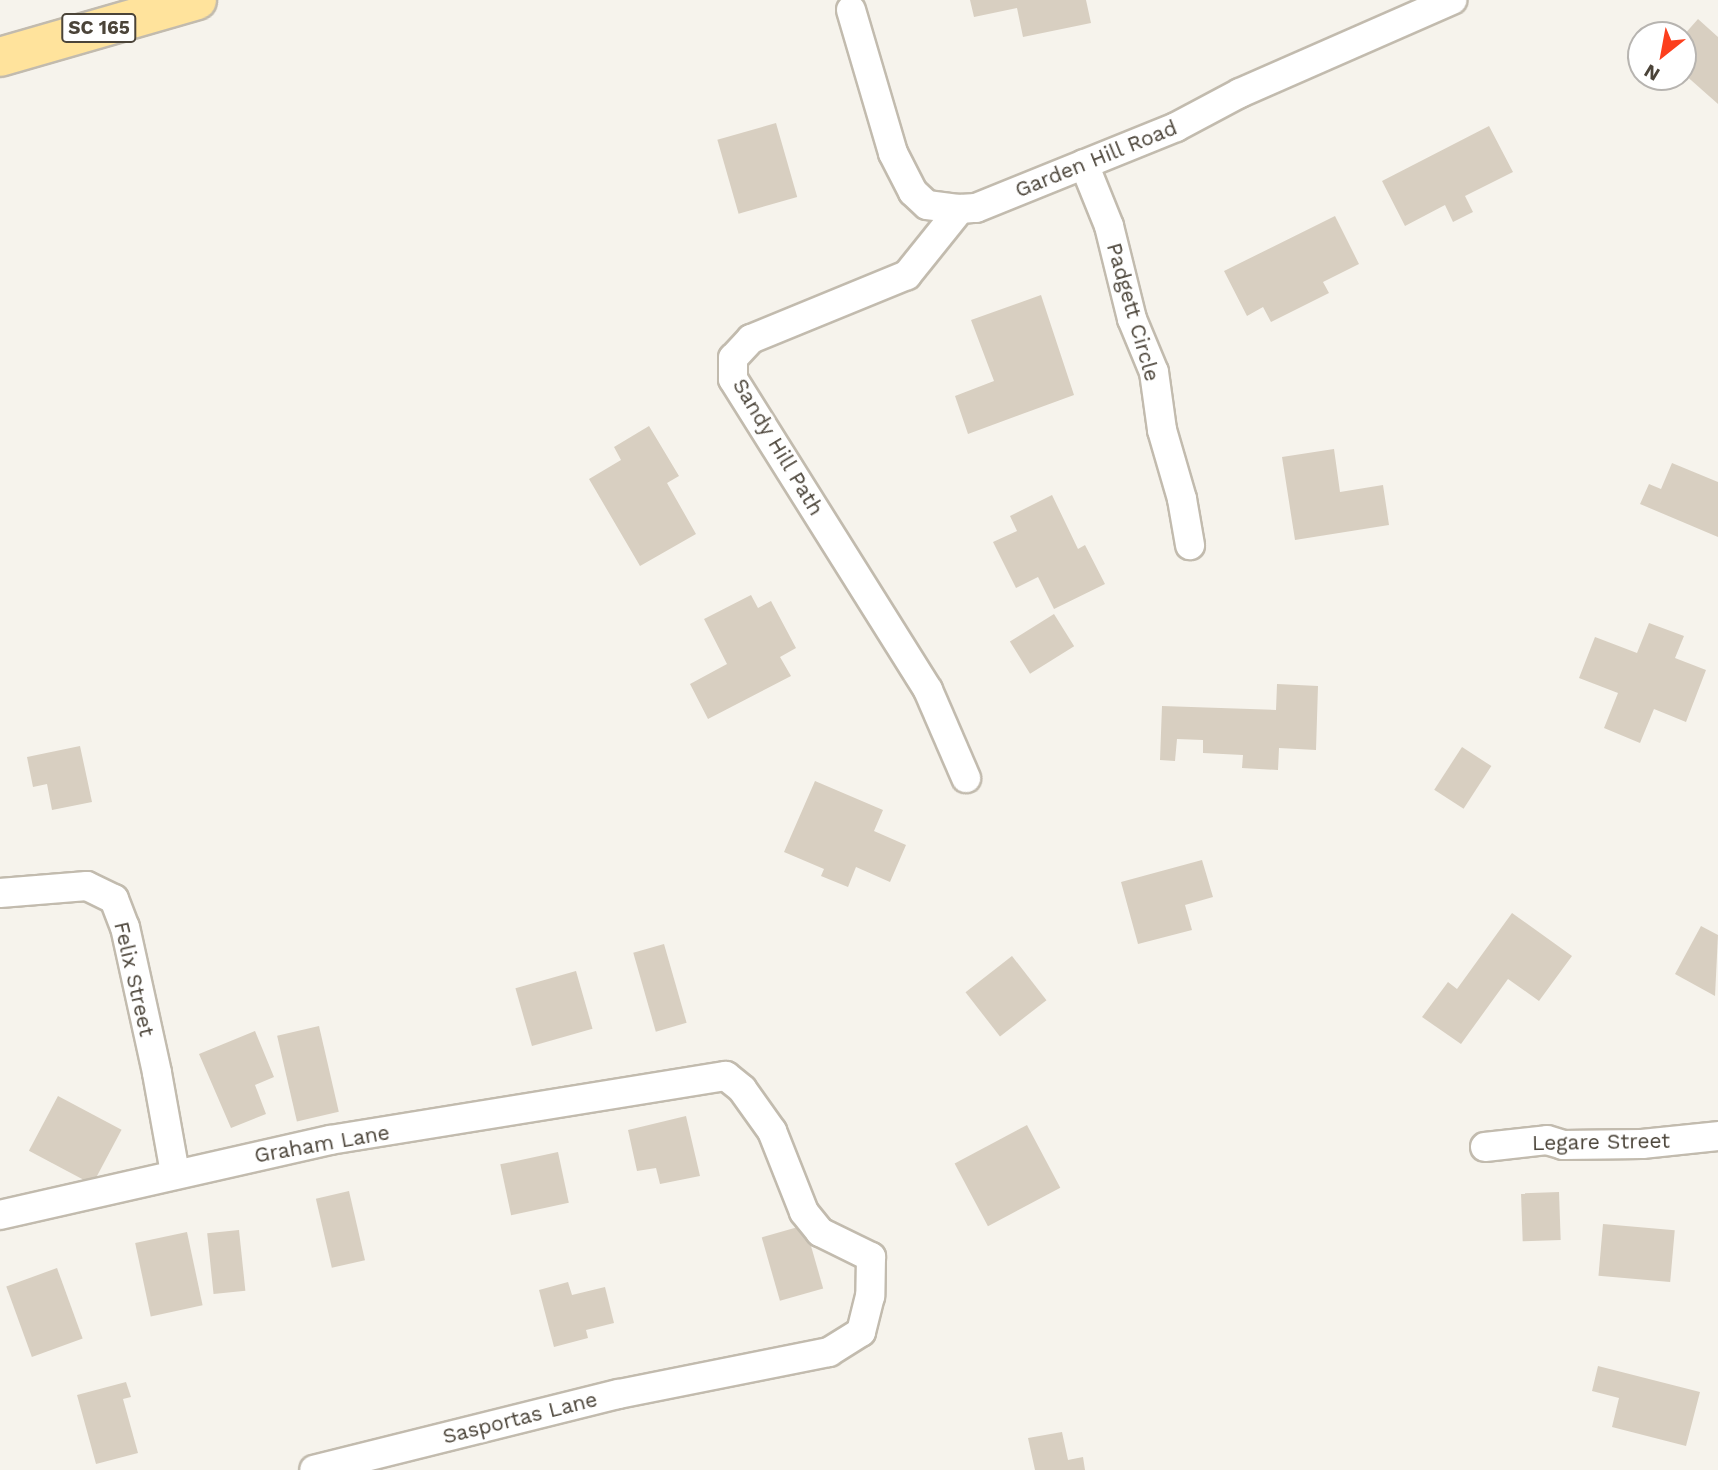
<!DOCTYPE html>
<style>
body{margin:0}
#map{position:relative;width:1718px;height:1470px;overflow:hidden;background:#f6f3ec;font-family:"Work Sans",sans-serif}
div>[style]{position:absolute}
.building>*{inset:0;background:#d8cfc1;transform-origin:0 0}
.roads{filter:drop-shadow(2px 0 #c2bbae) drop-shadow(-2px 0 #c2bbae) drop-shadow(0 2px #c2bbae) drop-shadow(0 -2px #c2bbae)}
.street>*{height:28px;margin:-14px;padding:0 14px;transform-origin:14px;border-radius:14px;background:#fff}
.primary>*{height:38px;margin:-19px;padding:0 19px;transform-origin:19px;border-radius:19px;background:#ffe39c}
span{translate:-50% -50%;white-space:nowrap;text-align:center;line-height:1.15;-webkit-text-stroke:5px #fff;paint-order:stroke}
.shield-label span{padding:2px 5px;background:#fff;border:2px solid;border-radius:5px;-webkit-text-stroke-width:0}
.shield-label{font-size:19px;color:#4b4439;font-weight:700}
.street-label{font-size:21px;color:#4b4439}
.north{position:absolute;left:1627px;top:21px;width:70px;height:70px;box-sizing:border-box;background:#fff;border:2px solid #b7b4b0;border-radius:50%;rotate:211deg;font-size:19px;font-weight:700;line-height:28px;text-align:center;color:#4b4439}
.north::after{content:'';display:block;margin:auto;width:24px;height:32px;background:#fc3f1d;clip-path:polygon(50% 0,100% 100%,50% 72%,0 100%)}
</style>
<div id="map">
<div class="building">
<i style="clip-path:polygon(970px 0,1086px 0,1091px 23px,1023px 37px,1017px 8px,974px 17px)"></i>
<i style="clip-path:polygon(1698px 19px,1718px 37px,1718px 104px,1683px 73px,1683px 36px)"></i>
<i style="left:776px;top:123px;width:77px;height:61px;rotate:74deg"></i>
<i style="clip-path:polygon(1489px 126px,1513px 172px,1465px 196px,1473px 212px,1453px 222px,1445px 205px,1405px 226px,1382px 181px)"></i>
<i style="clip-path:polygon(1335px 216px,1359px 264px,1323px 282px,1329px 293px,1271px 322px,1263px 307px,1247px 316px,1224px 271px)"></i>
<i style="clip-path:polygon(1041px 295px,1074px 395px,968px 434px,955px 396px,994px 381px,971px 320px)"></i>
<i style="clip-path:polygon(649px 426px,679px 476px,667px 483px,696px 534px,640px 566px,589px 479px,621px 460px,614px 447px)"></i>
<i style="clip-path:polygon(1334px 449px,1340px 492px,1383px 485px,1389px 525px,1295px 540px,1282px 457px)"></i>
<i style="clip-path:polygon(1672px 463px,1718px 482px,1718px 537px,1640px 504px,1649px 484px,1661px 489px)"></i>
<i style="clip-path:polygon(1052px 495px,1078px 549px,1085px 545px,1105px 584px,1054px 609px,1038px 577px,1016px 588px,993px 542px,1017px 531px,1010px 516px)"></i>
<i style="clip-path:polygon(751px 595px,758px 608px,771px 601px,796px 648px,780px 657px,791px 676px,708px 719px,690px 684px,727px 664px,704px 619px)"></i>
<i style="left:1054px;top:614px;width:38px;height:52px;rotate:58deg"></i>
<i style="clip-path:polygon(1649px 623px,1684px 636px,1675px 658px,1706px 670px,1686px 722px,1654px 709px,1640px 743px,1604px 728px,1618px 693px,1579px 678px,1595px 637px,1637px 653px)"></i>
<i style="clip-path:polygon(1277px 684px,1318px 686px,1316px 750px,1279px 748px,1278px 770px,1242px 768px,1243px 755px,1203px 753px,1203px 740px,1177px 739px,1175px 761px,1160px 760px,1162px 706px,1276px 710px)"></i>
<i style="clip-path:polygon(80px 746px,92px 802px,52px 810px,47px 784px,33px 787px,27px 757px)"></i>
<i style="left:1462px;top:747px;width:35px;height:51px;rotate:33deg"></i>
<i style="clip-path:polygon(815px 781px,883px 810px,874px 831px,906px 845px,890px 882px,856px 867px,848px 887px,821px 876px,824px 869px,784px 852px)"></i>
<i style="clip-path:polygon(1202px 860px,1213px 897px,1185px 905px,1192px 930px,1138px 944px,1121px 882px)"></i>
<i style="clip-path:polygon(1512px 913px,1572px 956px,1539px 1001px,1508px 979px,1461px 1044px,1422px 1017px,1448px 982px,1457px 989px)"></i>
<i style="clip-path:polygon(1701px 926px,1718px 935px,1715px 996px,1675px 974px)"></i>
<i style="left:664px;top:944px;width:82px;height:32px;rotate:74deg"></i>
<i style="left:1012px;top:956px;width:56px;height:59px;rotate:52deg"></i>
<i style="left:576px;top:971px;width:60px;height:63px;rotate:74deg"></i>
<i style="left:319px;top:1026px;width:88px;height:43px;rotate:77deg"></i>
<i style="clip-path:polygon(255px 1031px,274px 1077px,255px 1085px,266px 1114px,231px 1128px,199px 1054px)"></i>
<i style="left:58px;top:1096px;width:72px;height:62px;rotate:28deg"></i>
<i style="clip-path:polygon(686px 1116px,700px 1176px,660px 1184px,656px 1168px,637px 1171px,628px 1130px)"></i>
<i style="left:1027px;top:1125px;width:71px;height:82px;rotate:62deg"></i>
<i style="left:558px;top:1152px;width:52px;height:59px;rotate:78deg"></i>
<i style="left:349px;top:1191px;width:71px;height:34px;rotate:77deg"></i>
<i style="left:1559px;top:1192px;width:48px;height:38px;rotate:88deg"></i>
<i style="left:1603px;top:1224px;width:72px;height:52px;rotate:5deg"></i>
<i style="left:805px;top:1225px;width:66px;height:45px;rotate:74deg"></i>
<i style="left:239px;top:1230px;width:61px;height:32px;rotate:84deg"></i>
<i style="left:187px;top:1232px;width:75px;height:53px;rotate:78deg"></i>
<i style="left:57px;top:1268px;width:75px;height:54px;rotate:70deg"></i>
<i style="clip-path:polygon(568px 1282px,572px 1295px,605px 1287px,614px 1323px,586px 1330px,588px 1338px,554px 1347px,539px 1290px)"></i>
<i style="clip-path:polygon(1598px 1366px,1700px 1392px,1686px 1446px,1612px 1427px,1619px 1398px,1592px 1391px)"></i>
<i style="clip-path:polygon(126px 1382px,131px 1397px,123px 1399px,138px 1453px,96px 1464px,77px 1395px)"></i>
<i style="clip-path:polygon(1062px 1432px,1068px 1460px,1083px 1457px,1085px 1470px,1035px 1470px,1028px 1438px)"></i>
</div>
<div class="roads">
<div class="street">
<i style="left:851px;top:10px;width:149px;rotate:73.6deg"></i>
<i style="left:893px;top:153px;width:44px;rotate:62.9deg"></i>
<i style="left:913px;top:192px;width:19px;rotate:43deg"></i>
<i style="left:927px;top:205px;width:33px;rotate:7deg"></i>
<i style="left:960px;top:209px;width:16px;rotate:-4deg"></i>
<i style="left:976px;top:208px;width:216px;rotate:-22deg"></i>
<i style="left:1176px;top:127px;width:72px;rotate:-28deg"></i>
<i style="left:1240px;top:93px;width:232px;rotate:-23.7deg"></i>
<i style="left:1084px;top:164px;width:67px;rotate:68deg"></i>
<i style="left:1109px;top:226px;width:96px;rotate:76.1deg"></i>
<i style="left:1132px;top:319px;width:57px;rotate:67.5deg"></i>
<i style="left:1154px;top:372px;width:59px;rotate:82.1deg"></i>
<i style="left:1162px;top:430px;width:72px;rotate:73.8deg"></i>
<i style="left:1182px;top:499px;width:47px;rotate:80.1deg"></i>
<i style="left:960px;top:209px;width:85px;rotate:128.8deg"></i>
<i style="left:907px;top:275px;width:169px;rotate:157.7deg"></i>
<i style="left:751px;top:339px;width:26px;rotate:133deg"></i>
<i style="left:733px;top:358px;width:21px;rotate:90deg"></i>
<i style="left:733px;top:379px;width:367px;rotate:57.9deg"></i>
<i style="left:928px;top:690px;width:96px;rotate:66.6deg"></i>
<i style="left:0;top:893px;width:87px;rotate:-4.6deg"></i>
<i style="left:87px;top:886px;width:30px;rotate:26deg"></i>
<i style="left:114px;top:899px;width:30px;rotate:69deg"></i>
<i style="left:125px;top:927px;width:149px;rotate:77.6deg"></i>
<i style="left:157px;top:1073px;width:102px;rotate:79.8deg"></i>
<i style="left:1485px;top:1147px;width:62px;rotate:-6.4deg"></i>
<i style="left:1547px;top:1140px;width:17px;rotate:17deg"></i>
<i style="left:1563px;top:1145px;width:79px;rotate:-0.7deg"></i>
<i style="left:1642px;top:1144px;width:76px;rotate:-6deg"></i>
<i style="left:0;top:1215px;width:338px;rotate:-12.8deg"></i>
<i style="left:330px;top:1140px;width:401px;rotate:-9.2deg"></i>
<i style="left:726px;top:1076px;width:21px;rotate:39deg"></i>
<i style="left:742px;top:1089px;width:52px;rotate:54.5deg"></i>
<i style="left:772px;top:1131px;width:87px;rotate:68.4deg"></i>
<i style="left:804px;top:1212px;width:26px;rotate:51deg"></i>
<i style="left:820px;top:1232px;width:57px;rotate:26.1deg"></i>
<i style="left:871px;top:1257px;width:39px;rotate:91deg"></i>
<i style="left:870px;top:1296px;width:37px;rotate:104deg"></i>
<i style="left:861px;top:1332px;width:38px;rotate:148deg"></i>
<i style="left:829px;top:1352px;width:215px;rotate:168.7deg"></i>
<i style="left:618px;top:1394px;width:313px;rotate:166deg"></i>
</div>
<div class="primary">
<i style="left:0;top:57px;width:205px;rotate:-16.1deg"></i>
</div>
</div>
<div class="shield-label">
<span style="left:99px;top:28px">SC 165</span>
</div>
<div class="street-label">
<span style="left:1096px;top:159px;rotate:-22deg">Garden Hill Road</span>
<span style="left:1133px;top:312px;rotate:74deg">Padgett Circle</span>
<span style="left:778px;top:447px;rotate:59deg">Sandy Hill Path</span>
<span style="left:134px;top:979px;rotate:77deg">Felix Street</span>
<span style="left:1601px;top:1142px;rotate:-1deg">Legare Street</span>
<span style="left:322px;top:1144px;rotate:-10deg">Graham Lane</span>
<span style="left:520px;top:1418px;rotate:-14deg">Sasportas Lane</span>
</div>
<div class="north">N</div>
</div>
